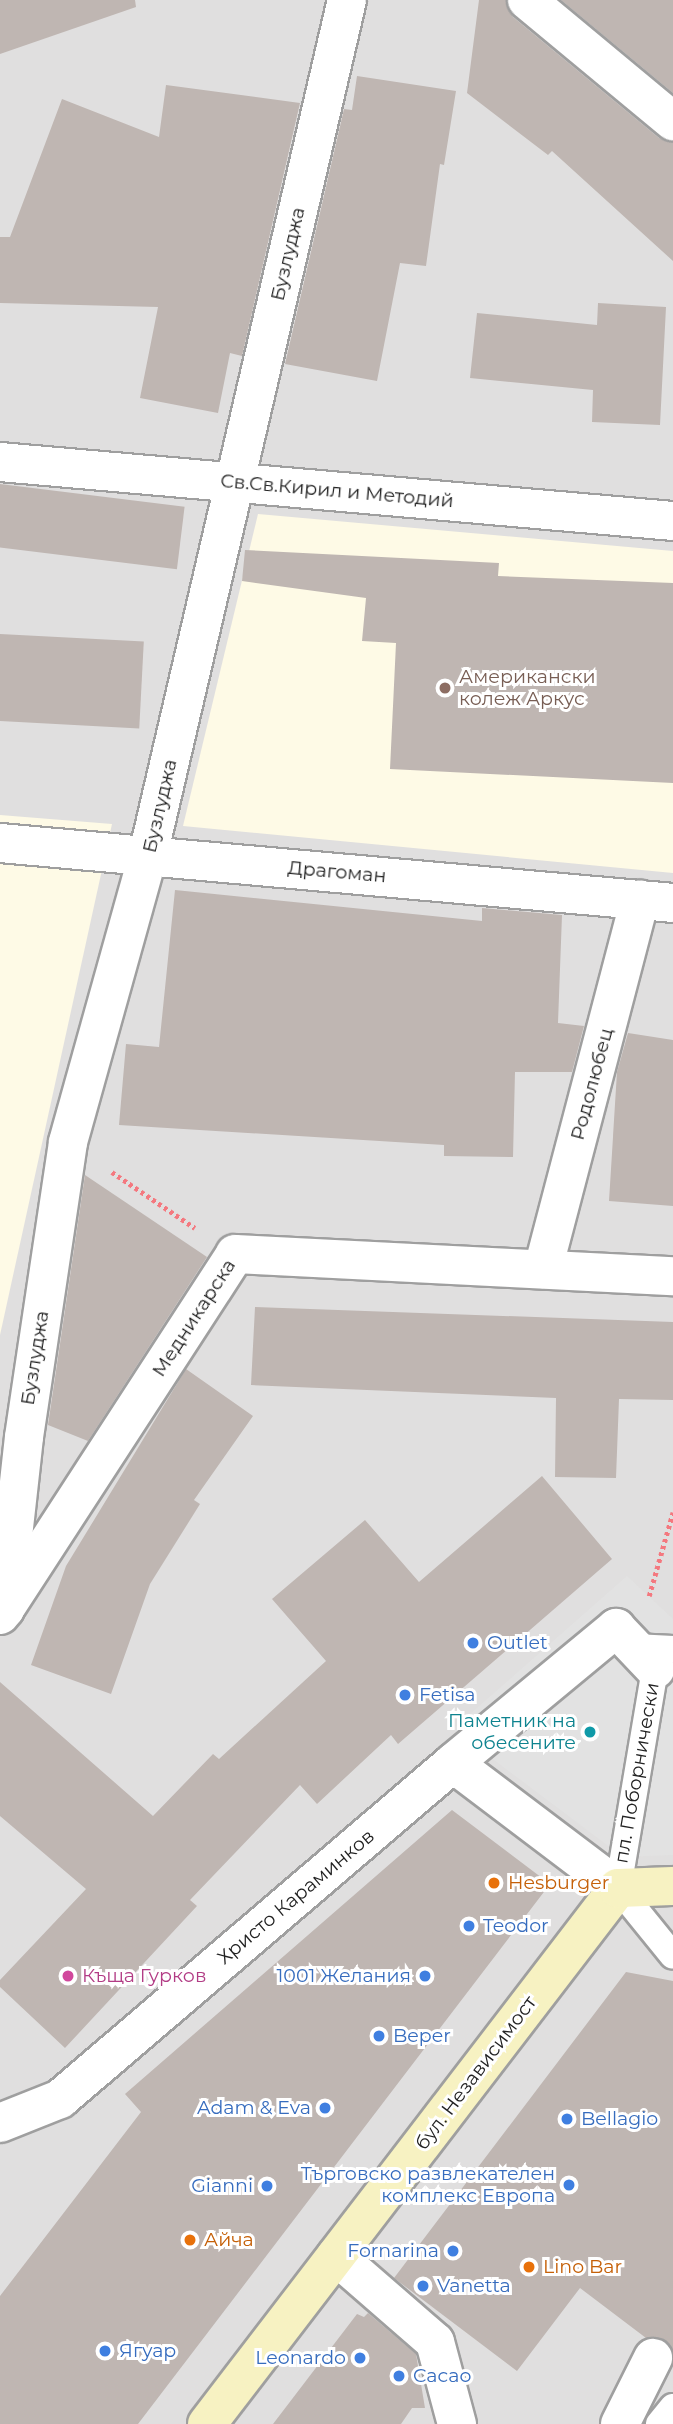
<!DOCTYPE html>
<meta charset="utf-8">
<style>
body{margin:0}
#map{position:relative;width:673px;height:2424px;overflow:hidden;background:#f2eee9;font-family:Montserrat,sans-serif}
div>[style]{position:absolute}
.residential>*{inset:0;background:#e0dfdf;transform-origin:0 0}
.education>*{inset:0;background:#fefae6}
.parking>*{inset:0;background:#e2e2e2}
.building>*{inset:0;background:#bfb6b2;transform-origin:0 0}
.path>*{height:4.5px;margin-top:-2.25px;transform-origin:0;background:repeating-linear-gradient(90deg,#f4787f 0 3.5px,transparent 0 7px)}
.roads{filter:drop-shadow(2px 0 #9f9f9f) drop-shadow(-2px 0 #9f9f9f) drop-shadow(0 2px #9f9f9f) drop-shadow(0 -2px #9f9f9f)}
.lane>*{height:26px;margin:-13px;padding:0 13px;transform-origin:13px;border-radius:13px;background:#fff}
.street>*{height:38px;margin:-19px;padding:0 19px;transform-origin:19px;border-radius:19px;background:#fff}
.secondary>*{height:38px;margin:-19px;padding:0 19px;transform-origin:19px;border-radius:19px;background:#f7f2c2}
.dots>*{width:19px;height:19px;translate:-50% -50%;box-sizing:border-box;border:4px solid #fff;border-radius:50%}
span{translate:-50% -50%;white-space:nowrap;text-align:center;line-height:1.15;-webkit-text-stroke:6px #fff;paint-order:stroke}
.street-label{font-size:19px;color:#222}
.education-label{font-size:19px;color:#785e54}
.left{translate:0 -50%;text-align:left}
.shop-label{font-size:19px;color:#366cbe}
.right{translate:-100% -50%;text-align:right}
.culture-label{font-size:19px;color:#0d838f}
.food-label{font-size:19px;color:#c56008}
.hotel-label{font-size:19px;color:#b23c85}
</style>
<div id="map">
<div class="residential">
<i style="left:0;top:0;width:673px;height:2424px"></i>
</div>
<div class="education">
<i style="clip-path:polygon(258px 514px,673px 551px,673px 873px,183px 826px)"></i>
<i style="clip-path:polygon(0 815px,112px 824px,0 1335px)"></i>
</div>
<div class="parking">
<i style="clip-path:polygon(627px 1576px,673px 1619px,673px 1855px,623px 1857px,453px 1729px)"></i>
</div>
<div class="building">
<i style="clip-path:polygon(0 0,135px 0,136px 7px,0 54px)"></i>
<i style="clip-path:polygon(479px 0,506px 0,513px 17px,659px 138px,673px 142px,673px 261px,552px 151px,548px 155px,467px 93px)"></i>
<i style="clip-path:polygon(561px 0,673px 0,673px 93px)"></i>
<i style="clip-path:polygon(357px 76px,456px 91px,444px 165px,440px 164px,426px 266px,400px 263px,377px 381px,285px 364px,344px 109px,352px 110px)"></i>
<i style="clip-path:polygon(166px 85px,300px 103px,242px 356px,230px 353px,218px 413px,140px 398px,158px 307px,0 303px,0 237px,10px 237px,62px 99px,159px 137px)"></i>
<i style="clip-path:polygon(598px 303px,666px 307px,660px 425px,592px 422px,593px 390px,470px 378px,477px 313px,597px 325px)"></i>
<i style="left:0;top:484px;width:186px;height:63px;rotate:7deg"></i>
<i style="clip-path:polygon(245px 550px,499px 563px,498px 576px,673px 583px,673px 783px,390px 769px,396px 643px,362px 641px,366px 598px,242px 581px)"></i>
<i style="left:0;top:634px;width:144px;height:87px;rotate:3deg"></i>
<i style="clip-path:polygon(175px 890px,482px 921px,482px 908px,562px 915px,558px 1023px,584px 1026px,572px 1072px,515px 1072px,513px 1157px,444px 1156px,444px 1145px,119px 1125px,126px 1044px,159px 1047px)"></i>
<i style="clip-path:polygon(628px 1033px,673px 1040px,673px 1206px,609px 1201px,617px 1072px)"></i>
<i style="clip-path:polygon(85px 1175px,207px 1257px,88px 1441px,48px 1425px)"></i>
<i style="clip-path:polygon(255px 1307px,673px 1322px,673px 1400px,619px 1399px,616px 1478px,555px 1477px,556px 1398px,251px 1385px)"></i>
<i style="clip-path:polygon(186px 1369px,253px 1416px,194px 1500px,200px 1504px,150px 1584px,111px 1694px,31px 1665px,66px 1566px)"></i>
<i style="clip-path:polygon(542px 1476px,612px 1559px,398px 1744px,391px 1735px,317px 1804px,300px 1785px,190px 1900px,197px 1906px,65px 2048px,0 1987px,0 1980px,86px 1889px,0 1816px,0 1682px,153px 1816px,213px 1754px,219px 1759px,326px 1661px,272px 1599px,365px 1520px,419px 1582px)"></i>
<i style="clip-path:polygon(452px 1810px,550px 1884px,138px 2424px,0 2424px,0 2296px,141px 2112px,125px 2094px)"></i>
<i style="clip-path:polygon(626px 1972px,673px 1981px,673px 2351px,663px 2339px,646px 2338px,580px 2288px,517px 2371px,394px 2278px)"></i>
<i style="clip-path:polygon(368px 2313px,416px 2354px,425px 2408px,412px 2408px,401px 2424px,273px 2424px,357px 2314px,364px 2317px)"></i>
</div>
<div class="path">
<i style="left:112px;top:1172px;width:100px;rotate:34deg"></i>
<i style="left:649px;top:1596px;width:87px;rotate:-74.1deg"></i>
</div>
<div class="roads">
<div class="lane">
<i style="left:634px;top:1647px;width:39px;rotate:3deg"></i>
<i style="left:655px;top:1669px;width:222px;rotate:99.6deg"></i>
<i style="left:618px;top:1888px;width:87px;rotate:51deg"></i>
<i style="left:659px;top:2424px;width:22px;rotate:-51deg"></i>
</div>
<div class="street">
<i style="left:527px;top:0;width:190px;rotate:39.7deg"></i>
<i style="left:0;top:462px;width:676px;rotate:5.01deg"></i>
<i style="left:0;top:843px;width:676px;rotate:5.09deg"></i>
<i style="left:543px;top:1269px;width:382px;rotate:-75.3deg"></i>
<i style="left:8px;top:1604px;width:417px;rotate:-57deg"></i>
<i style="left:235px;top:1254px;width:439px;rotate:2.9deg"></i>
<i style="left:0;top:1615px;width:8px;rotate:-50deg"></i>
<i style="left:5px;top:1609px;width:173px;rotate:-83.7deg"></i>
<i style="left:24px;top:1437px;width:298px;rotate:-81.5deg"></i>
<i style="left:68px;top:1142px;width:298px;rotate:-74.4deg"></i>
<i style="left:148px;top:855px;width:878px;rotate:-76.9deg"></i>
<i style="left:618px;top:1888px;width:207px;rotate:-142.9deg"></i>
<i style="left:453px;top:1763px;width:212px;rotate:-39.6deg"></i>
<i style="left:616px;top:1628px;width:57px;rotate:46.4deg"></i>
<i style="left:0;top:2123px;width:65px;rotate:-21.8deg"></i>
<i style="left:60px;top:2099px;width:517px;rotate:-40.53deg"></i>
<i style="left:336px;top:2256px;width:131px;rotate:41deg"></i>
<i style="left:435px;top:2342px;width:85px;rotate:75deg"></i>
<i style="left:620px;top:2424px;width:74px;rotate:-63.4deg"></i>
</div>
<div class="secondary">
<i style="left:207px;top:2424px;width:675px;rotate:-52.52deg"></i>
<i style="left:618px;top:1888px;width:55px;rotate:-2.1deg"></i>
</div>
</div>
<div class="dots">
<i style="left:445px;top:688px;background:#8d6e63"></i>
<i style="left:473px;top:1643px;background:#3f7fe0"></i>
<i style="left:405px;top:1695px;background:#3f7fe0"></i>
<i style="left:590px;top:1732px;background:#0f9aa8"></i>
<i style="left:494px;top:1883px;background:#e8710a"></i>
<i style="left:469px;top:1926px;background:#3f7fe0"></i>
<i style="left:68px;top:1976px;background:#d1479c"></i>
<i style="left:425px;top:1976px;background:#3f7fe0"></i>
<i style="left:379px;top:2036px;background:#3f7fe0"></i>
<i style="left:325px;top:2108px;background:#3f7fe0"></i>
<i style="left:567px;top:2119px;background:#3f7fe0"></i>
<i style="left:569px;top:2185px;background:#3f7fe0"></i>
<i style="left:267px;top:2186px;background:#3f7fe0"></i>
<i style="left:190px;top:2240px;background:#e8710a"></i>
<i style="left:453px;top:2251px;background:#3f7fe0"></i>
<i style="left:529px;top:2267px;background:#e8710a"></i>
<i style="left:423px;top:2286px;background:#3f7fe0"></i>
<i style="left:105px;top:2351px;background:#3f7fe0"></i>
<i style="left:360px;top:2358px;background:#3f7fe0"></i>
<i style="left:399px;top:2376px;background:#3f7fe0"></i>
</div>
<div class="street-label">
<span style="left:288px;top:254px;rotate:-77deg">Бузлуджа</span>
<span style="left:337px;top:491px;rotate:5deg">Св.Св.Кирил и Методий</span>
<span style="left:160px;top:806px;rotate:-77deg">Бузлуджа</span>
<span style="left:337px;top:872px;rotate:5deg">Драгоман</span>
<span style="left:592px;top:1084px;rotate:-75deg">Родолюбец</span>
<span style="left:194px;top:1318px;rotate:-57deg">Медникарска</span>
<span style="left:35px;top:1358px;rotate:-81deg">Бузлуджа</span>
<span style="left:637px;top:1773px;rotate:-80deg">пл. Поборнически</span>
<span style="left:296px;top:1897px;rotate:-40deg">Христо Караминков</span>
<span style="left:476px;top:2073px;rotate:-53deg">бул. Независимост</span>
</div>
<div class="education-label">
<span class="left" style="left:459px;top:688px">Американски<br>колеж Аркус</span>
</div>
<div class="shop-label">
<span class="left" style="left:487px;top:1643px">Outlet</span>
<span class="left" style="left:419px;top:1695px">Fetisa</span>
<span class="left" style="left:483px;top:1926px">Teodor</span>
<span class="right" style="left:411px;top:1976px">1001 Желания</span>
<span class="left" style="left:393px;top:2036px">Beper</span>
<span class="right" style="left:311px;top:2108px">Adam &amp; Eva</span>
<span class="left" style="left:581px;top:2119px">Bellagio</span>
<span class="right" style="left:555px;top:2185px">Търговско развлекателен<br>комплекс Европа</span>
<span class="right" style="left:253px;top:2186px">Gianni</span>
<span class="right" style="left:439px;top:2251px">Fornarina</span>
<span class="left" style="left:437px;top:2286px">Vanetta</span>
<span class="left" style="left:119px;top:2351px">Ягуар</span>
<span class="right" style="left:346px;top:2358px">Leonardo</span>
<span class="left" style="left:413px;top:2376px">Cacao</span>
</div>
<div class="culture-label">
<span class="right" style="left:576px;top:1732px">Паметник на<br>обесените</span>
</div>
<div class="food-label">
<span class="left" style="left:508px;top:1883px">Hesburger</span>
<span class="left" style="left:204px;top:2240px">Айча</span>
<span class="left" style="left:543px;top:2267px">Lino Bar</span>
</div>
<div class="hotel-label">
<span class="left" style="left:82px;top:1976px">Къща Гурков</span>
</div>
</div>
